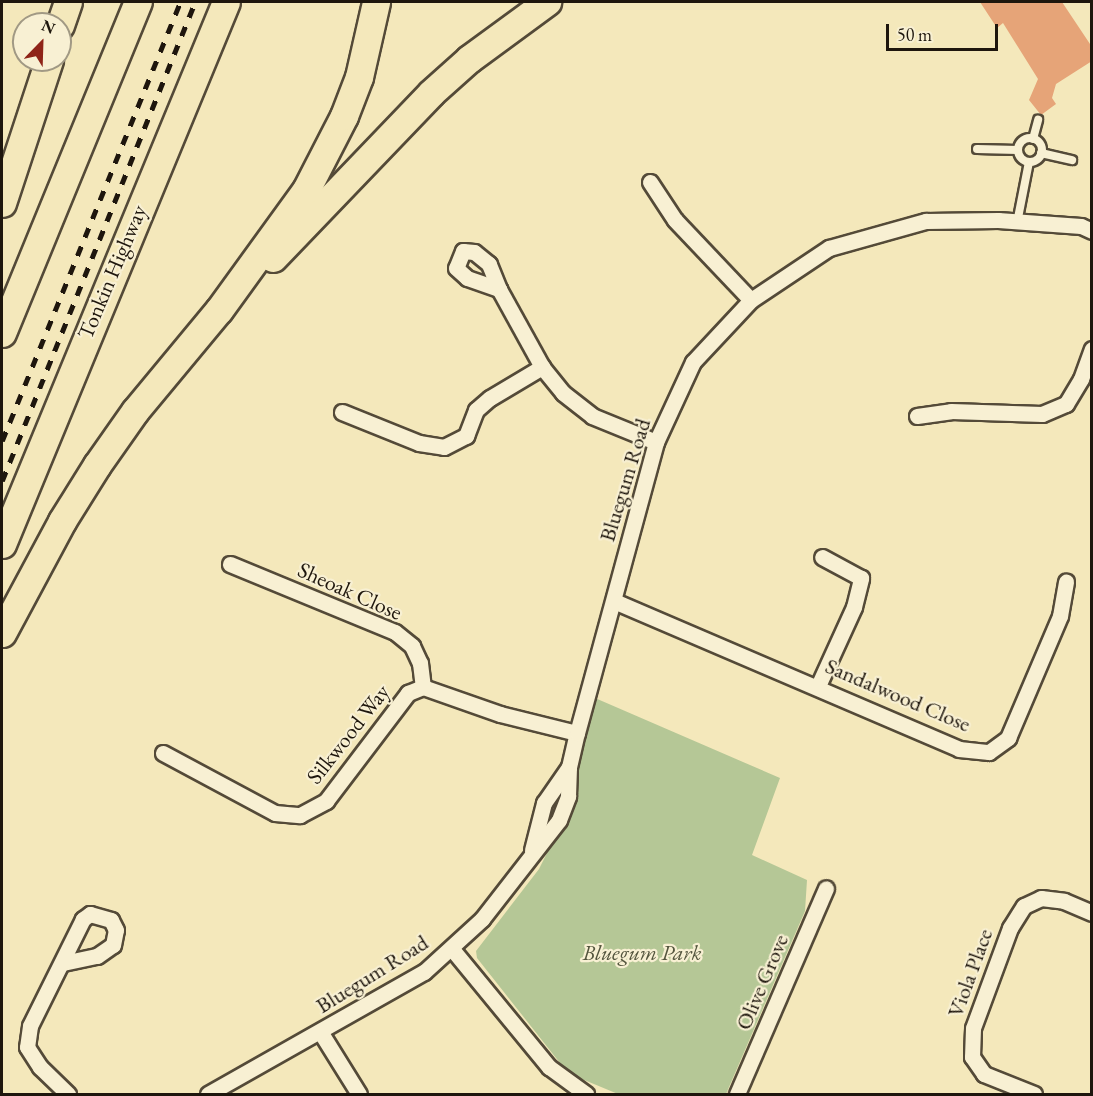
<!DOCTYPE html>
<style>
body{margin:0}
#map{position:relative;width:1093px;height:1096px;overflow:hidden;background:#f4e8bb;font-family:"EB Garamond",serif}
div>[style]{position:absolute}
.green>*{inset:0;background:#b5c796}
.building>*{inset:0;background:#e6a478}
.roads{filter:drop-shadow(2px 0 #544a38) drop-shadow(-2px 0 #544a38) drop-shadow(0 2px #544a38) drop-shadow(0 -2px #544a38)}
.service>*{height:8px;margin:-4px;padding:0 4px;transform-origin:4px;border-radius:4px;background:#f8f0d3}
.service>.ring{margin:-4px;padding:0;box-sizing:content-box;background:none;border:8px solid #f8f0d3;border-radius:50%}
.minor>*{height:15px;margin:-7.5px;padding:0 7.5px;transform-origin:7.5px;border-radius:7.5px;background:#f8f0d3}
.motorway>*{height:27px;margin:-13.5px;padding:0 13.5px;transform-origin:13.5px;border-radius:13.5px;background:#f4e8bb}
.rail>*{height:4.5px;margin-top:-2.25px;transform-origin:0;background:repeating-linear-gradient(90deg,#1e160d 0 10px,transparent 0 20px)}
span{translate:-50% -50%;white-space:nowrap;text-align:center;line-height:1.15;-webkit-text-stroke:4.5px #f8f0d3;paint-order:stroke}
.street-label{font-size:22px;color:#1e160d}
.park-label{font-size:22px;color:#53543d;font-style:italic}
.frame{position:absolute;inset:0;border:3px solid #1e160d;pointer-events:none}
.north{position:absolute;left:12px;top:12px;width:60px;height:60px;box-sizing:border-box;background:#f8f0d3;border:2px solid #a19984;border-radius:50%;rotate:23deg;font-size:16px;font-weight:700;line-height:24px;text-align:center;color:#1e160d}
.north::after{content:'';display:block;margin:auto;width:21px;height:27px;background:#8f2418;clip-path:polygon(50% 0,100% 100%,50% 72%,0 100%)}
.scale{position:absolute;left:886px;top:24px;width:112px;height:27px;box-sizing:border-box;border:3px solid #1e160d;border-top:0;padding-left:8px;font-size:18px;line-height:21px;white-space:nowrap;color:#1e160d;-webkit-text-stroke:4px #f8f0d3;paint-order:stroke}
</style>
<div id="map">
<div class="green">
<i style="clip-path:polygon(595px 698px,780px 778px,752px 855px,807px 880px,805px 911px,726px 1094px,618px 1094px,577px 1077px,560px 1063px,477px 958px,476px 951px,539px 869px,570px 807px)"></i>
</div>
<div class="building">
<i style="clip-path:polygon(980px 2px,1062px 2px,1092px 47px,1092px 61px,1056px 84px,1052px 98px,1056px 104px,1041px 115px,1029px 100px,1038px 79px,1003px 23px,997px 28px)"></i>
</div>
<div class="roads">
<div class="service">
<i class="ring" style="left:1018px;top:138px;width:16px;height:16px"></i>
<i style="left:1033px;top:139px;width:20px;rotate:-75deg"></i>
<i style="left:977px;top:149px;width:41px;rotate:1.4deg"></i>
<i style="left:1041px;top:153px;width:32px;rotate:13deg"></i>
<i style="left:1017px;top:223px;width:62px;rotate:-78.9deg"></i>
</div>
<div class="minor">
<i style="left:650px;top:182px;width:45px;rotate:56.7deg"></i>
<i style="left:675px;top:220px;width:110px;rotate:46.5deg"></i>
<i style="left:499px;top:289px;width:27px;rotate:-112deg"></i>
<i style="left:489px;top:264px;width:19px;rotate:-141deg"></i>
<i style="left:474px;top:252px;width:11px;rotate:-175deg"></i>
<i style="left:463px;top:251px;width:18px;rotate:112deg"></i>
<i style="left:456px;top:268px;width:15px;rotate:42deg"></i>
<i style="left:467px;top:278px;width:34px;rotate:19deg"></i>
<i style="left:499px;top:289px;width:89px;rotate:61.1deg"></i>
<i style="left:542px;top:367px;width:33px;rotate:51deg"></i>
<i style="left:563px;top:393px;width:37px;rotate:38deg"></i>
<i style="left:592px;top:416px;width:69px;rotate:22.1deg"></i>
<i style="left:342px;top:412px;width:83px;rotate:21.9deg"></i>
<i style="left:419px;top:443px;width:25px;rotate:9deg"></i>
<i style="left:444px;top:447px;width:25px;rotate:-27deg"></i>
<i style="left:466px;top:436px;width:28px;rotate:-69deg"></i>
<i style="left:476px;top:410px;width:18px;rotate:-41deg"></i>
<i style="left:490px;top:398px;width:61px;rotate:-30.8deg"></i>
<i style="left:917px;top:416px;width:34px;rotate:-8deg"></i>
<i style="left:951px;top:411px;width:91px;rotate:1.9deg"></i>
<i style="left:1042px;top:414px;width:26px;rotate:-23deg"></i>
<i style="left:1066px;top:404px;width:29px;rotate:-59deg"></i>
<i style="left:1081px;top:379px;width:32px;rotate:-70deg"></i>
<i style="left:230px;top:564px;width:178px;rotate:22.4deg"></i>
<i style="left:395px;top:632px;width:22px;rotate:39deg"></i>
<i style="left:412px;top:646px;width:19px;rotate:65deg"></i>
<i style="left:420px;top:663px;width:24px;rotate:83deg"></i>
<i style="left:614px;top:601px;width:375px;rotate:23.2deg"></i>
<i style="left:959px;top:749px;width:30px;rotate:6deg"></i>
<i style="left:989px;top:752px;width:24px;rotate:-36deg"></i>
<i style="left:1008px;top:738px;width:133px;rotate:-66.9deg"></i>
<i style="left:1060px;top:616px;width:35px;rotate:-80deg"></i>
<i style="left:818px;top:686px;width:87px;rotate:-65.5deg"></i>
<i style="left:854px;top:607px;width:30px;rotate:-76deg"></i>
<i style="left:861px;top:578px;width:44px;rotate:-151.7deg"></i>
<i style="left:163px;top:753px;width:127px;rotate:28.2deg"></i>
<i style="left:275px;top:813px;width:25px;rotate:5deg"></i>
<i style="left:300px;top:815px;width:30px;rotate:-28deg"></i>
<i style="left:326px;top:801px;width:136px;rotate:-52.8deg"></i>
<i style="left:408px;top:693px;width:16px;rotate:-22deg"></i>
<i style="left:423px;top:687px;width:82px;rotate:19.3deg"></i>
<i style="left:500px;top:714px;width:79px;rotate:13.9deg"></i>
<i style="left:532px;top:850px;width:49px;rotate:-75.7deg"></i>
<i style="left:544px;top:803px;width:44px;rotate:-55.2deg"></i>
<i style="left:452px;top:949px;width:153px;rotate:50.6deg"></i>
<i style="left:549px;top:1067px;width:46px;rotate:36.1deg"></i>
<i style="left:63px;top:963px;width:35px;rotate:-12deg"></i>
<i style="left:97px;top:956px;width:19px;rotate:-35deg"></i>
<i style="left:113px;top:945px;width:15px;rotate:-79deg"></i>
<i style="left:116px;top:930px;width:11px;rotate:-117deg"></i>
<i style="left:111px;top:920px;width:22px;rotate:-164deg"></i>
<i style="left:90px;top:914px;width:9px;rotate:144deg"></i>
<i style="left:83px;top:919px;width:119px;rotate:116.4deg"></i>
<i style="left:30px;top:1026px;width:21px;rotate:98deg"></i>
<i style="left:27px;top:1047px;width:24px;rotate:57deg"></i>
<i style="left:40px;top:1067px;width:39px;rotate:44deg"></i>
<i style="left:321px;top:1033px;width:72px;rotate:58.1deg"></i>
<i style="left:208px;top:1094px;width:248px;rotate:-29.5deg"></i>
<i style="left:424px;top:972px;width:79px;rotate:-42.4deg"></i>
<i style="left:482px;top:919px;width:125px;rotate:-52.1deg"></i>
<i style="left:559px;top:820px;width:26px;rotate:-69deg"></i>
<i style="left:568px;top:796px;width:29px;rotate:-88deg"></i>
<i style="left:569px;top:767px;width:35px;rotate:-77deg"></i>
<i style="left:577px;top:733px;width:302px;rotate:-74.8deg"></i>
<i style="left:656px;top:442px;width:88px;rotate:-65.2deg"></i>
<i style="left:693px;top:362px;width:85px;rotate:-46.9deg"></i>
<i style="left:751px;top:300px;width:94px;rotate:-33.7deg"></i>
<i style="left:829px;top:248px;width:101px;rotate:-15.6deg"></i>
<i style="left:926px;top:221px;width:72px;rotate:-0.8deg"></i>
<i style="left:998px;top:220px;width:83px;rotate:4.1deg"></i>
<i style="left:1081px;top:226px;width:12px;rotate:24deg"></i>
<i style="left:737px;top:1094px;width:224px;rotate:-66.6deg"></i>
<i style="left:1034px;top:1094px;width:54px;rotate:-158.2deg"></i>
<i style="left:984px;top:1074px;width:21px;rotate:-125deg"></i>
<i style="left:972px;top:1057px;width:29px;rotate:-88deg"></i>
<i style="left:973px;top:1028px;width:107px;rotate:-69.7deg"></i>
<i style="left:1010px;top:928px;width:26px;rotate:-58deg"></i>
<i style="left:1024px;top:906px;width:19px;rotate:-25deg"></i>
<i style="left:1041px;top:898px;width:23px;rotate:7deg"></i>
<i style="left:1064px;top:901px;width:30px;rotate:23deg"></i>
</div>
<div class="motorway">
<i style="left:60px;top:25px;width:24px;rotate:-71deg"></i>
<i style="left:2px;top:203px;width:151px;rotate:-71.8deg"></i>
<i style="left:273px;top:258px;width:228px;rotate:-46.2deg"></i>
<i style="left:431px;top:93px;width:51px;rotate:-41.8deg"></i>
<i style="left:469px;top:59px;width:97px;rotate:-36.2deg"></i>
<i style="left:2px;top:333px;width:358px;rotate:-67.7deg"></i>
<i style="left:2px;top:544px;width:586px;rotate:-67.55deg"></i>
<i style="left:2px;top:633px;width:127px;rotate:-61.8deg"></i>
<i style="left:62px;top:521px;width:66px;rotate:-58deg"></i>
<i style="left:97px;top:465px;width:66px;rotate:-54.9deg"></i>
<i style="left:135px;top:411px;width:131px;rotate:-50.3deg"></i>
<i style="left:219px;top:310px;width:148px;rotate:-54.1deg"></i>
<i style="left:306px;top:190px;width:83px;rotate:-62.8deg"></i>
<i style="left:344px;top:116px;width:42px;rotate:-69deg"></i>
<i style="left:359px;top:77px;width:77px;rotate:-77.2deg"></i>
</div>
</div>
<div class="rail">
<i style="left:2px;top:441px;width:474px;rotate:-67.9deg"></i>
<i style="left:2px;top:481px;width:516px;rotate:-68.05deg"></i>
</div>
<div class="street-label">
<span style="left:112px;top:272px;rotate:-67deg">Tonkin Highway</span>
<span style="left:625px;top:480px;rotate:-73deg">Bluegum Road</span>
<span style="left:350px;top:591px;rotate:24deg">Sheoak Close</span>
<span style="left:898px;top:695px;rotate:23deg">Sandalwood Close</span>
<span style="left:348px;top:734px;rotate:-52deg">Silkwood Way</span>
<span style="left:970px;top:973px;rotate:-70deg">Viola Place</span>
<span style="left:372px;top:974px;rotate:-32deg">Bluegum Road</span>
<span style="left:762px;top:982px;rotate:-67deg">Olive Grove</span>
</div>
<div class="park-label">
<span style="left:642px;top:953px">Bluegum Park</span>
</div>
<div class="frame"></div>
<div class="north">N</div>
<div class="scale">50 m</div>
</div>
